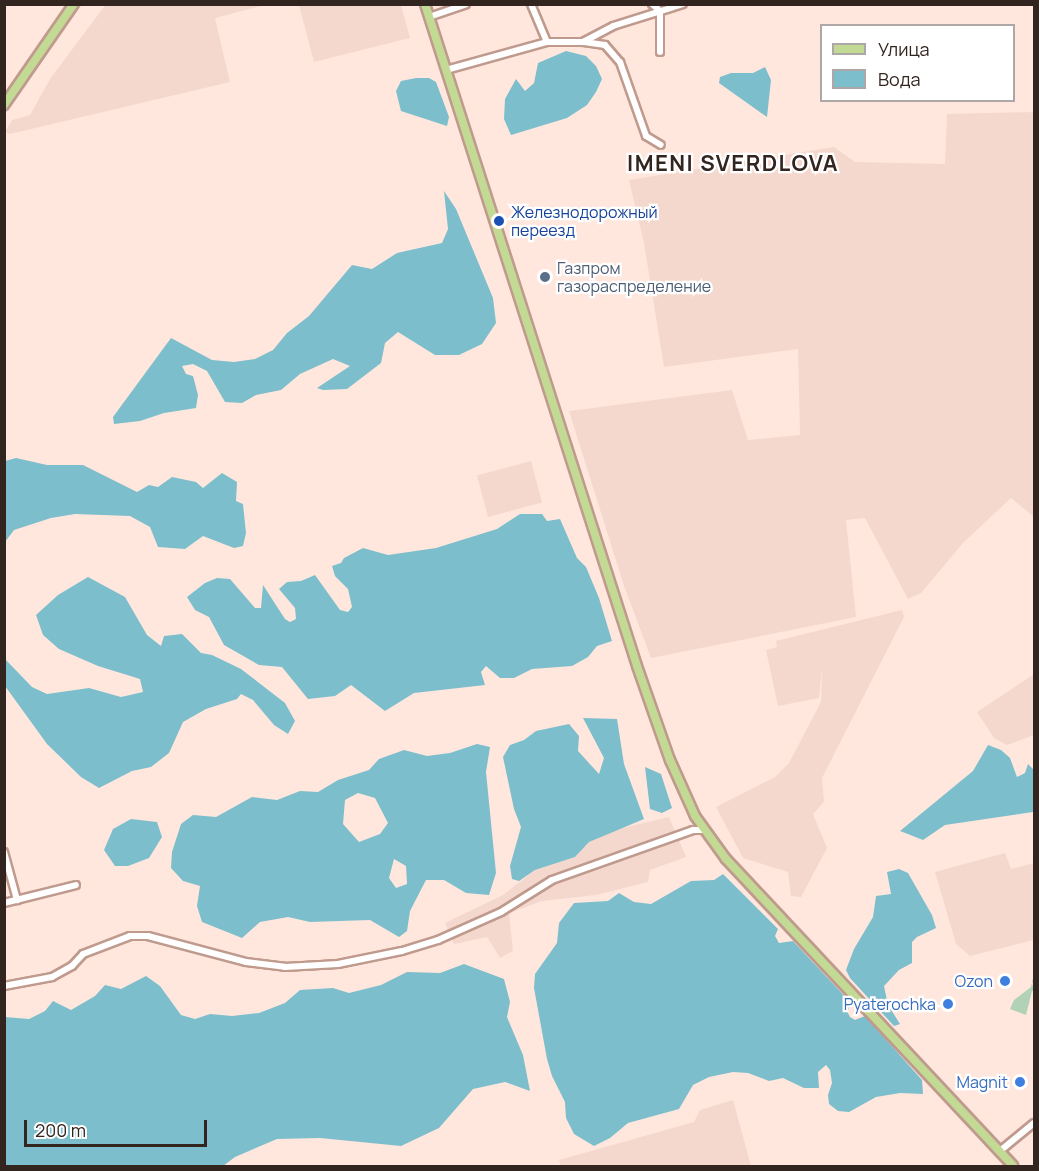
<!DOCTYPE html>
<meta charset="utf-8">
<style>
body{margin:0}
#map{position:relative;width:1039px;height:1171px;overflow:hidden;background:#ffe7de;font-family:Manrope,sans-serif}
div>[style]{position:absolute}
.built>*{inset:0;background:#f4d8ce;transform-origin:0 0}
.green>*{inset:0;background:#b1d2b7}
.water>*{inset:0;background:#7cbecb}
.roads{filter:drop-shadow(2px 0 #bf9a8d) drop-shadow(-2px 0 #bf9a8d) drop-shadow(0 2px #bf9a8d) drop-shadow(0 -2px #bf9a8d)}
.minor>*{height:6px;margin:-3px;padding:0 3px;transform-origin:3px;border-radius:3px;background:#fff}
.major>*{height:8px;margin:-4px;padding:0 4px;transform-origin:4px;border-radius:4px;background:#c3da95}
.dots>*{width:16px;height:16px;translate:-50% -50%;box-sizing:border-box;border:3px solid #fff;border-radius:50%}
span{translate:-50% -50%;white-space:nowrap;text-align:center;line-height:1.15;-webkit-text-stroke:4.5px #fff;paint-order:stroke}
.transit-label{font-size:16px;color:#164399}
.left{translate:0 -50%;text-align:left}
.service-label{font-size:16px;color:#4e5e75}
.shop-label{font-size:16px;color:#366cbe}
.right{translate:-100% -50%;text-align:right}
.district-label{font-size:22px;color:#32241f;font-weight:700;letter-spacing:1.5px}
.frame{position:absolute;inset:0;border:6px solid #32241f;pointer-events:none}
.legend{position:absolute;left:820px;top:24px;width:195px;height:78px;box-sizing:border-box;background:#fff;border:2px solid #ada7a5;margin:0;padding:8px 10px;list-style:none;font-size:18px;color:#32241f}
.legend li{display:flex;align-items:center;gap:12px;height:30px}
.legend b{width:30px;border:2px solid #ada7a5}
.scale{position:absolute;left:24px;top:1120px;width:183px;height:27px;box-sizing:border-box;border:3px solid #32241f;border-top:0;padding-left:8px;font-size:18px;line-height:21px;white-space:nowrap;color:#32241f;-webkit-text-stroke:4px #fff;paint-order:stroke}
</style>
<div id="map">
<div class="built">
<i style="clip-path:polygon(106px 4px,265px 5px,215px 18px,230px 82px,10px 134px,5px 132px,12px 120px,30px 115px,50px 79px)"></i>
<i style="clip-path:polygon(299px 5px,401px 5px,410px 38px,314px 62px)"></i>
<i style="clip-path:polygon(1034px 112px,1034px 517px,1011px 498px,963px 543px,921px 593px,908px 599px,865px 518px,846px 520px,856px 617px,651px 658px,624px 586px,569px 411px,732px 390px,748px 440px,800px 435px,798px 349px,664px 367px,644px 243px,629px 180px,834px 147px,855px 162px,945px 164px,947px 114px)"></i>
<i style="left:531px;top:461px;width:43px;height:56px;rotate:75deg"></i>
<i style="clip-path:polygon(902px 610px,904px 617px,822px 778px,824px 802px,813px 814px,827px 848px,801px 897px,791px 896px,788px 872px,743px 858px,716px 807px,775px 777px,789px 763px,821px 702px,822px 668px,819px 698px,778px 706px,766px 650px,777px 647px,776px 641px)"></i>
<i style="clip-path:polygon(1034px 674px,1034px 735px,1007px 745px,994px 738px,977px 712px)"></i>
<i style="clip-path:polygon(669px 817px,686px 857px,650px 870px,648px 882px,596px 895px,542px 901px,509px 913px,513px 951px,500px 958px,487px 937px,454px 944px,445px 923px,503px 895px,535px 870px,575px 857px,589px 842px,610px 831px)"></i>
<i style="clip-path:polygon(1005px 853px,1011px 869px,1034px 863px,1034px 940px,970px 956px,956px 944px,935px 872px)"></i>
<i style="clip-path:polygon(733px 1100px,751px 1166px,561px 1166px,559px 1160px,694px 1122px,700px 1110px)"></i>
</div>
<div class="green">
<i style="clip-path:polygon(1034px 973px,1034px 982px,1032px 983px,1034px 991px,1032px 991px,1026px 1015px,1010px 1009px,1014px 1000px,1031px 987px)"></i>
</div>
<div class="water">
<i style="clip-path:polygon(566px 51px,586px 56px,596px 66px,602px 79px,596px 92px,587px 105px,567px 118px,511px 135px,504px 119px,505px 99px,516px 79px,525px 91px,534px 83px,538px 63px)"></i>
<i style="clip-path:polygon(765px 67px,771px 80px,767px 117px,719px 83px,720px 77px,731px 73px,753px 73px)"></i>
<i style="clip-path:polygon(416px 78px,429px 78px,436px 82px,449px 117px,447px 126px,401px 111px,396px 91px,401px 81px)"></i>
<i style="clip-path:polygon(444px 191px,456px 209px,493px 298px,496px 323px,482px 344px,459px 355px,435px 355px,398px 332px,385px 343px,381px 363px,347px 389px,323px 390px,317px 388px,350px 366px,333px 359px,300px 374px,281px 390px,256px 395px,242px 403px,225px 402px,207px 371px,193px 364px,182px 366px,186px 374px,193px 376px,198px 395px,196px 408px,164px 413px,140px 421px,114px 424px,113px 417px,171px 338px,212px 360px,234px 362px,255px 359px,273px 350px,287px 333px,309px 316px,352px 265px,372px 269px,397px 253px,442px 243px,448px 229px)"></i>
<i style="clip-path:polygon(16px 458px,47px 465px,83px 465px,137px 492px,149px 485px,158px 487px,172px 477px,196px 482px,203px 488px,222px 473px,237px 482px,236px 501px,243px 504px,246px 533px,243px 546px,234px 548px,203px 536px,185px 549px,158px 547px,150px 527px,130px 516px,75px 514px,51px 518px,14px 530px,5px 542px,5px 461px)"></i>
<i style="clip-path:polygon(520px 514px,542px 514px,547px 521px,560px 519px,577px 558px,586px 567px,599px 598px,612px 641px,597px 646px,588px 657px,572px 666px,532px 669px,514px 678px,500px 678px,486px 666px,481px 672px,485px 685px,414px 693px,385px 711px,351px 685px,335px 696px,308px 699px,282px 667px,259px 665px,224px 645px,209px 617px,195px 610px,187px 597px,205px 583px,217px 578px,230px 579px,255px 608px,261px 608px,263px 585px,285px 619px,290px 622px,296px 619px,295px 608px,279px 589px,287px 582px,301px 581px,315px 575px,340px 610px,348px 612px,352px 607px,348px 589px,335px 576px,332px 566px,341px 563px,344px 558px,363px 548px,388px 555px,436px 548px,497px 529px)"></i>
<i style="clip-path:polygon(88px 577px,125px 597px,147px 635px,161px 646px,164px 636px,182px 634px,201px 653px,212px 655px,241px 669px,285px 703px,295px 721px,288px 734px,274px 725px,253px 700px,241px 694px,237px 699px,206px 709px,183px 722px,169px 753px,151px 767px,132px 771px,99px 788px,81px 777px,47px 744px,5px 686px,4px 658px,32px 687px,47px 694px,89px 688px,121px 697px,143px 692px,140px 679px,98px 666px,59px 649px,43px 635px,36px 615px,58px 595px)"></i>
<i style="clip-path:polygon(583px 718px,617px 719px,624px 764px,644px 819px,589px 842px,575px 857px,535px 870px,519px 881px,512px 879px,510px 866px,521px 827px,514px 809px,503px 757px,510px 745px,524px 740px,536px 731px,569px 724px,579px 736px,578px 751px,599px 774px,604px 758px)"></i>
<i style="clip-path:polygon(evenodd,477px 744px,490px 747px,486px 772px,496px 873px,489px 895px,466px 893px,444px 880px,426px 880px,410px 911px,407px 931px,399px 937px,370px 920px,310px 922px,288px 917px,260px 922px,242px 938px,202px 922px,197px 906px,200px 886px,183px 881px,171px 868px,172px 852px,181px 824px,193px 815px,216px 817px,252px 797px,277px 800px,300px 791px,318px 792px,338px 780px,369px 770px,379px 759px,404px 750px,427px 756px,450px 753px,477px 744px,358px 793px,375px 798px,388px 823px,380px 834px,359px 842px,343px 824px,345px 800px,358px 793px,477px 744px,394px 859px,406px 866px,407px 884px,396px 888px,389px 878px,394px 859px)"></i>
<i style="clip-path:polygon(988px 745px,1001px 750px,1010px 758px,1017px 777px,1025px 773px,1028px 764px,1034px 770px,1033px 812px,945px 825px,923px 840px,900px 831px,973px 771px)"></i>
<i style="clip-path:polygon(645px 767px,661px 774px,672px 808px,662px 813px,650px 809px)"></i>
<i style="clip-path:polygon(131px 819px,157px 822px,162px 837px,149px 858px,128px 866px,115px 866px,104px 850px,113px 829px)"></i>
<i style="clip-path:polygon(899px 869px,908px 873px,932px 915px,936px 928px,917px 937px,912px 942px,912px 963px,899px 970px,884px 986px,888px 1005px,900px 1024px,894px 1026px,850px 978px,846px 970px,854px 949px,873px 917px,876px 896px,891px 894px,887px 872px)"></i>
<i style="clip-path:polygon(723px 874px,778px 929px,775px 936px,779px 943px,793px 941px,852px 1004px,847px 1011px,850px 1017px,855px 1020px,865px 1016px,922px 1080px,923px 1094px,900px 1093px,876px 1097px,849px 1112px,838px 1111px,829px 1104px,828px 1095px,832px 1083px,830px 1070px,826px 1065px,818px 1072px,819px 1088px,804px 1088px,783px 1078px,769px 1081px,748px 1073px,733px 1072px,709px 1077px,693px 1085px,679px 1109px,628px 1123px,610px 1138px,594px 1146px,574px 1134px,566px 1118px,565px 1102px,552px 1076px,547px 1059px,534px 988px,535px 974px,557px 943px,559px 923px,574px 903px,608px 901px,619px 893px,634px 902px,651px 904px,691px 881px,714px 880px)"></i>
<i style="clip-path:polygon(464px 964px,504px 979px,510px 1002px,507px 1017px,523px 1055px,530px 1091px,505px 1082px,473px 1089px,439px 1128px,401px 1146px,320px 1138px,277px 1139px,235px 1157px,223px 1166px,5px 1166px,5px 1017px,29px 1019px,45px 1011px,53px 1001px,71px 1010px,95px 996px,105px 985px,121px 989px,146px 976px,160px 986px,181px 1015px,195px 1019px,210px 1014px,232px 1016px,259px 1013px,285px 1003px,300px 990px,333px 988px,349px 993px,381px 985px,407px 972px,440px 973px)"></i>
</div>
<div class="roads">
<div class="minor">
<i style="left:531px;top:4px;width:41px;rotate:67.2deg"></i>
<i style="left:652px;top:4px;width:11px;rotate:41deg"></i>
<i style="left:660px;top:11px;width:41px;rotate:90deg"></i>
<i style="left:429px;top:17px;width:39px;rotate:-19deg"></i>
<i style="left:584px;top:42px;width:21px;rotate:8deg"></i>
<i style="left:605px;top:45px;width:23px;rotate:49deg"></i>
<i style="left:620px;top:62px;width:78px;rotate:70.6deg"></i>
<i style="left:646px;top:136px;width:17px;rotate:31deg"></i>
<i style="left:446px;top:70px;width:105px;rotate:-15.5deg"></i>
<i style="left:547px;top:42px;width:36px"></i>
<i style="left:583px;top:42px;width:34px;rotate:-28deg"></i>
<i style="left:613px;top:26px;width:73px;rotate:-17.4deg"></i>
<i style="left:4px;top:852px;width:50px;rotate:74.8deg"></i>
<i style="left:4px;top:903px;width:74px;rotate:-14deg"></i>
<i style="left:4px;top:986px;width:49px;rotate:-10.6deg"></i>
<i style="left:52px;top:977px;width:23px;rotate:-29deg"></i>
<i style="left:72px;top:966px;width:16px;rotate:-47deg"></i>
<i style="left:83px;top:954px;width:50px;rotate:-21deg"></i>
<i style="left:130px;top:936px;width:18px"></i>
<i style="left:148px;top:936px;width:101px;rotate:14.9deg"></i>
<i style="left:246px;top:962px;width:39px;rotate:7deg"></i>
<i style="left:285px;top:967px;width:53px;rotate:-3.2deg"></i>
<i style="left:338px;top:964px;width:65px;rotate:-11.5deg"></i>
<i style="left:402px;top:951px;width:38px;rotate:-17deg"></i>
<i style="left:438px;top:940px;width:69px;rotate:-24deg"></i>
<i style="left:501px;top:912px;width:60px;rotate:-32.1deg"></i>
<i style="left:552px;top:880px;width:150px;rotate:-19.5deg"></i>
<i style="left:693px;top:830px;width:10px"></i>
<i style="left:1000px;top:1151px;width:44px;rotate:-39.5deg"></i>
</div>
<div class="major">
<i style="left:425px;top:4px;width:695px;rotate:72.24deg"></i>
<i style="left:637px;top:666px;width:100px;rotate:70.7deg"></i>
<i style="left:670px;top:760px;width:61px;rotate:65.9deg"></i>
<i style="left:695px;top:816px;width:53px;rotate:54.2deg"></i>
<i style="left:726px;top:859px;width:420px;rotate:46.9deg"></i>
<i style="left:4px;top:105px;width:123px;rotate:-55.3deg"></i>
</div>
</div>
<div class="dots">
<i style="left:499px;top:221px;background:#1a4fb4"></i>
<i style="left:545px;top:277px;background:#5c6f8a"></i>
<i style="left:1005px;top:981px;background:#3f7fe0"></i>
<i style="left:948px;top:1004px;background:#3f7fe0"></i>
<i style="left:1020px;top:1082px;background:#3f7fe0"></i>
</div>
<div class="transit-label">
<span class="left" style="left:511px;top:221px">Железнодорожный<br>переезд</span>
</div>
<div class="service-label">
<span class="left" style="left:557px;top:277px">Газпром<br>газораспределение</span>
</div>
<div class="shop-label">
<span class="right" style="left:993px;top:981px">Ozon</span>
<span class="right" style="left:936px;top:1004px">Pyaterochka</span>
<span class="right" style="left:1008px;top:1082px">Magnit</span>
</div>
<div class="district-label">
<span style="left:733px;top:164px">IMENI SVERDLOVA</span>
</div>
<div class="frame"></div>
<ul class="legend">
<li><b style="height:8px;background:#c3da95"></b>Улица</li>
<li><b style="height:16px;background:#7cbecb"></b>Вода</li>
</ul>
<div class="scale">200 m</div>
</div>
